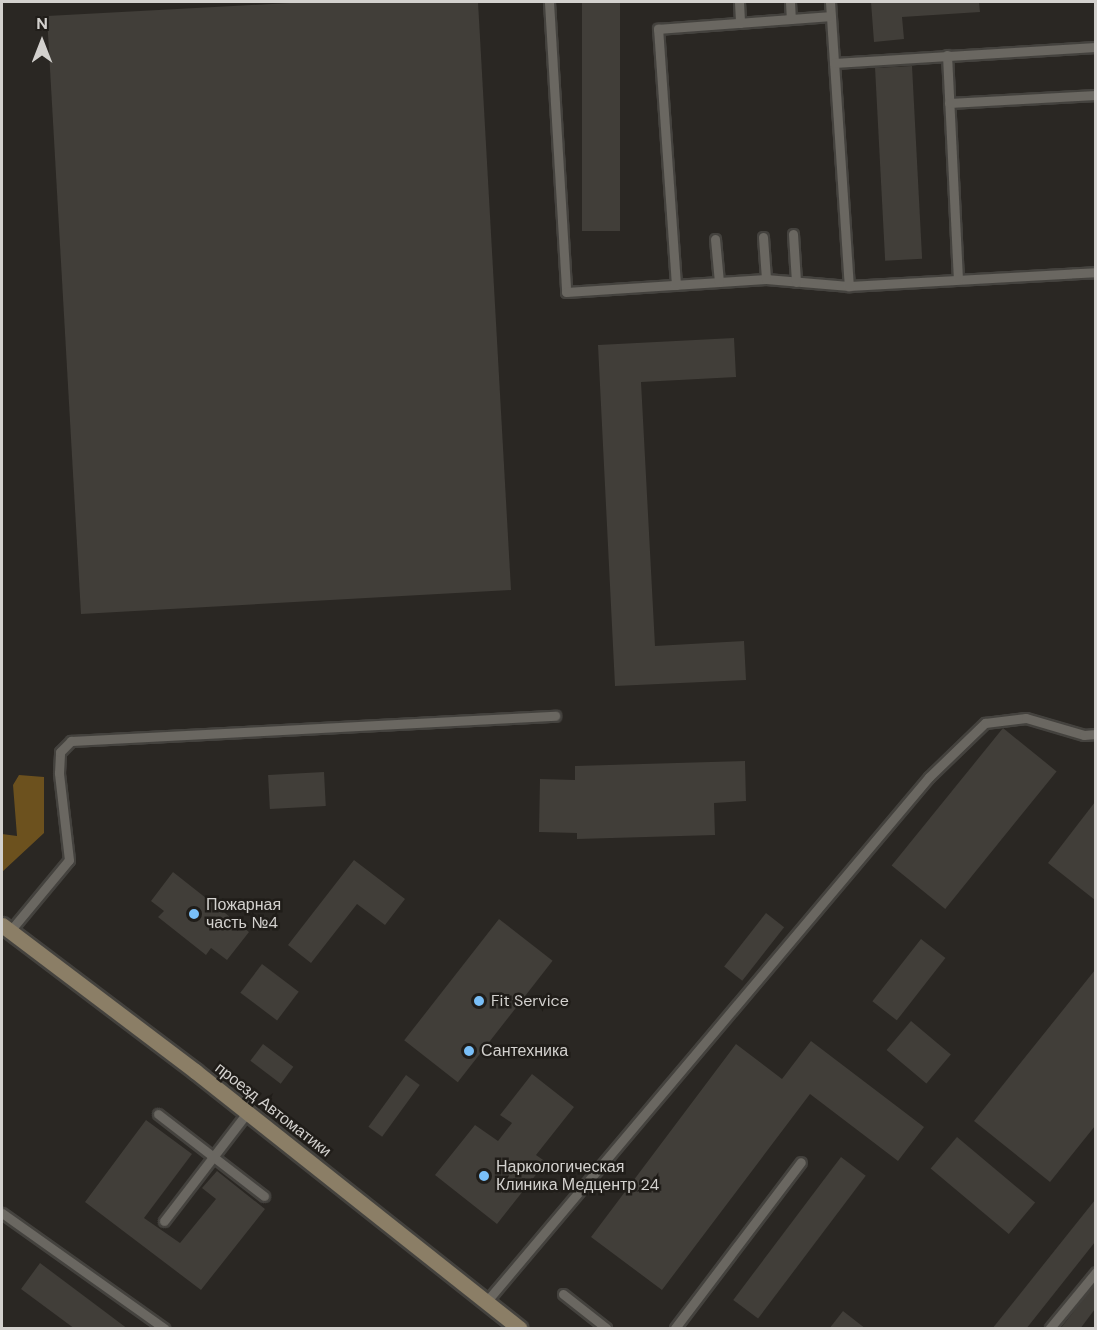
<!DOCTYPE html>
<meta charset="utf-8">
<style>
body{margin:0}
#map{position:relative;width:1097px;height:1330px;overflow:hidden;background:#2a2723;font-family:"DM Sans",sans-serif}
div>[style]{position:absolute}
.forest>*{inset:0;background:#6c511e}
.building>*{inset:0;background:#413e39;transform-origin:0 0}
.roads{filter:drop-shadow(2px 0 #44423e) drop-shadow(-2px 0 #44423e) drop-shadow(0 2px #44423e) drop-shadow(0 -2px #44423e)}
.lane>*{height:9px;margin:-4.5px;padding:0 4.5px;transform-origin:4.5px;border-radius:4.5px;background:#6a6761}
.secondary>*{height:15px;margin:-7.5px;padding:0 7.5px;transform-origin:7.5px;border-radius:7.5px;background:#8b7e66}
.dots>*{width:16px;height:16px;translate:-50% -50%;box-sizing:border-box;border:3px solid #201d19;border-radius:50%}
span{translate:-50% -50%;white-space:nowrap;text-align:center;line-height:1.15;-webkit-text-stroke:5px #201d19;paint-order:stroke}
.poi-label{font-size:16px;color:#d3d1ce}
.left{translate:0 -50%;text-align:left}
.street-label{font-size:16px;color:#d3d1ce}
.frame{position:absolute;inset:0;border:3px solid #d3d1ce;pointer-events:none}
.north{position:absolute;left:12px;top:12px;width:60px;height:60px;-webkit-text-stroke:4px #201d19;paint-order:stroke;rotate:0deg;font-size:16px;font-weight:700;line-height:24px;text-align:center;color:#d3d1ce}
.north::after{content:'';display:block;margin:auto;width:21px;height:27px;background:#d3d1ce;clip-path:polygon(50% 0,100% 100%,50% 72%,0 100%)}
</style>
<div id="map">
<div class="forest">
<i style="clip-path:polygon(19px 775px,44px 777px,44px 833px,2px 872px,2px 834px,17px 836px,13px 785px)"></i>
</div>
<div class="building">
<i style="clip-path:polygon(308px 2px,478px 2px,511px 590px,81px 614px,47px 16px)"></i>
<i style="left:582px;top:2px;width:38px;height:229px"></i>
<i style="clip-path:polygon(871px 2px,979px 2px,980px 12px,902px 17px,904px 39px,874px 42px)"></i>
<i style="left:912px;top:66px;width:193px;height:37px;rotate:87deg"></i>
<i style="clip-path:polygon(734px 338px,736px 377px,641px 382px,655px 646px,744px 641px,746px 680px,615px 686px,598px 345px)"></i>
<i style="left:1003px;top:728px;width:69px;height:177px;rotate:39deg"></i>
<i style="clip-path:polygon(745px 761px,746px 801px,714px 803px,715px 835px,577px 839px,577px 833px,539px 832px,540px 779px,575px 780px,575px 766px)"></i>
<i style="left:324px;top:772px;width:34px;height:56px;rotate:87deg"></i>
<i style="clip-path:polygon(1095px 802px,1095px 900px,1048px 863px)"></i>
<i style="clip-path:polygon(354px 860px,405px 899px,385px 925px,357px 904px,311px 963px,288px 945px)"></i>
<i style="clip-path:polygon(173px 872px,249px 932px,227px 960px,211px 948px,206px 955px,158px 917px,164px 911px,151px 901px)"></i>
<i style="left:766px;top:913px;width:23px;height:68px;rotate:38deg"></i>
<i style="left:499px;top:919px;width:68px;height:154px;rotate:38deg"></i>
<i style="left:921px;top:939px;width:31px;height:79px;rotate:38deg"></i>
<i style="left:262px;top:964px;width:46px;height:36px;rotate:37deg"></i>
<i style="clip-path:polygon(1095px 970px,1095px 1126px,1050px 1182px,974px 1121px)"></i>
<i style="left:911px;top:1021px;width:52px;height:38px;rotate:40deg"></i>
<i style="clip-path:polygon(811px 1041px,924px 1127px,898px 1161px,810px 1094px,662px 1290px,591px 1237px,736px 1044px,782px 1079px)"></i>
<i style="left:263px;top:1044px;width:38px;height:21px;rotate:37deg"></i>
<i style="clip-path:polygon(532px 1074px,574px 1107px,536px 1155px,546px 1162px,497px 1224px,435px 1175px,475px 1125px,498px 1141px,512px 1123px,500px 1115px)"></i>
<i style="left:406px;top:1075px;width:17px;height:64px;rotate:36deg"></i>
<i style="clip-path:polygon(146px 1120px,192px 1154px,144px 1218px,180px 1243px,216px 1199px,202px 1188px,217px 1171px,265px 1209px,201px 1290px,85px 1202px)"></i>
<i style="left:957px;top:1137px;width:102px;height:41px;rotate:40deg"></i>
<i style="left:841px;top:1157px;width:31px;height:179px;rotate:37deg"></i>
<i style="clip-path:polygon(1095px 1200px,1095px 1242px,1026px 1329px,992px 1329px)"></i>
<i style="clip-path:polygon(40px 1263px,128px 1329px,75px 1329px,21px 1289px)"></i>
<i style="clip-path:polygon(1095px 1284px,1095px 1309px,1080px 1329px,1060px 1329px)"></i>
<i style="clip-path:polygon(843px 1311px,866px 1329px,829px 1329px)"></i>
</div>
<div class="roads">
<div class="lane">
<i style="left:549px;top:2px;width:290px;rotate:86.6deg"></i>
<i style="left:566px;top:292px;width:200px;rotate:-3.7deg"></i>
<i style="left:766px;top:279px;width:83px;rotate:4.8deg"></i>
<i style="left:849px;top:286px;width:247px;rotate:-3.2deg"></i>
<i style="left:739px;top:2px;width:21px;rotate:87deg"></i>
<i style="left:790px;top:2px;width:17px;rotate:87deg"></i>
<i style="left:830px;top:2px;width:285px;rotate:86.2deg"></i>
<i style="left:947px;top:55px;width:224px;rotate:87.2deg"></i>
<i style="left:834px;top:63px;width:262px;rotate:-3.5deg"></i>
<i style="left:949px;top:103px;width:147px;rotate:-3.1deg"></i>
<i style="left:793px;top:234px;width:48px;rotate:86.4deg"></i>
<i style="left:763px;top:237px;width:42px;rotate:85.9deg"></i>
<i style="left:715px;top:239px;width:43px;rotate:84.7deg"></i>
<i style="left:676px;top:285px;width:257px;rotate:-94deg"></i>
<i style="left:658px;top:29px;width:173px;rotate:-4.3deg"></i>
<i style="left:10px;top:931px;width:92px;rotate:-50.3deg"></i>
<i style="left:69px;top:860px;width:88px;rotate:-96.6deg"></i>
<i style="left:59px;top:773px;width:21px;rotate:-87deg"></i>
<i style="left:60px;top:752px;width:16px;rotate:-45deg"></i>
<i style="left:71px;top:741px;width:485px;rotate:-3deg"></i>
<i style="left:158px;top:1114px;width:134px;rotate:37.7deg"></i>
<i style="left:2px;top:1213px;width:199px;rotate:35.4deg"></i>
<i style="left:164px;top:1221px;width:136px;rotate:-52.5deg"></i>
<i style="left:563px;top:1294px;width:55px;rotate:38.3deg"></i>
<i style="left:486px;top:1302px;width:687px;rotate:-49.84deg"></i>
<i style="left:929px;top:777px;width:78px;rotate:-44deg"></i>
<i style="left:985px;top:723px;width:41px;rotate:-7deg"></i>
<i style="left:1026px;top:718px;width:60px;rotate:16.3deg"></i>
<i style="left:1084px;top:735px;width:12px;rotate:-5deg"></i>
<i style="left:675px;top:1328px;width:208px;rotate:-52.8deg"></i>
<i style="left:1050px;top:1328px;width:72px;rotate:-50.6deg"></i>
</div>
<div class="secondary">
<i style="left:2px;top:925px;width:242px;rotate:37.1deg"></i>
<i style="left:195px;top:1071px;width:414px;rotate:38.4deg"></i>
</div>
</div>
<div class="dots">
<i style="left:194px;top:914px;background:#79bff8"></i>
<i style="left:479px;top:1001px;background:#79bff8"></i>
<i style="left:469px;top:1051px;background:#79bff8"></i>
<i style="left:484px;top:1176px;background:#79bff8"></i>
</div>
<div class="poi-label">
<span class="left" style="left:206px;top:914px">Пожарная<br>часть №4</span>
<span class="left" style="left:491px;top:1001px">Fit Service</span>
<span class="left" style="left:481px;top:1051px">Сантехника</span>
<span class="left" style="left:496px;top:1176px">Наркологическая<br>Клиника Медцентр 24</span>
</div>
<div class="street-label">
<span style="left:273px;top:1110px;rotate:38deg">проезд Автоматики</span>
</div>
<div class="frame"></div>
<div class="north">N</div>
</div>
